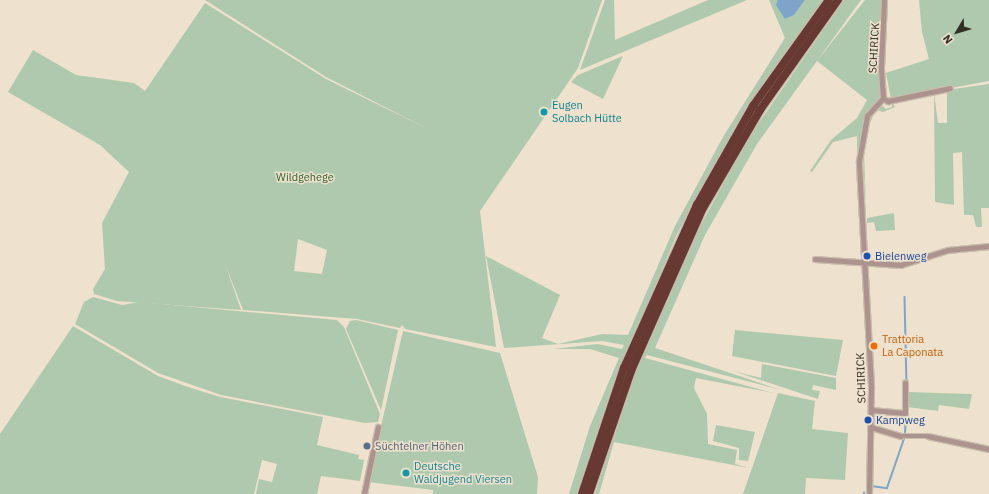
<!DOCTYPE html>
<meta charset="utf-8">
<style>
body{margin:0}
#map{position:relative;width:989px;height:494px;overflow:hidden;background:#eee1cd;font-family:"IBM Plex Sans",sans-serif}
div>[style]{position:absolute}
.green>*{inset:0;background:#aec9ad}
.water>*{inset:0;background:#7da5ca}
.stream>*{height:1.5px;margin:-0.75px;padding:0 0.75px;transform-origin:0.75px;border-radius:0.75px;background:#7da5ca}
.roads{filter:drop-shadow(1px 0 #c9bdac) drop-shadow(-1px 0 #c9bdac) drop-shadow(0 1px #c9bdac) drop-shadow(0 -1px #c9bdac)}
.minor>*{height:4.5px;margin:-2.25px;padding:0 2.25px;transform-origin:2.25px;border-radius:2.25px;background:#ac938e}
.motorway>*{height:8px;margin:-4px;padding:0 4px;transform-origin:4px;border-radius:4px;background:#683832}
.dots>*{width:11px;height:11px;translate:-50% -50%;box-sizing:border-box;border:2px solid #eee1cd;border-radius:50%}
span{translate:-50% -50%;white-space:nowrap;text-align:center;line-height:1.15;-webkit-text-stroke:3px #eee1cd;paint-order:stroke}
.street-label{font-size:11px;color:#332e26}
.culture-label{font-size:11px;color:#0d838f}
.left{translate:0 -50%;text-align:left}
.park-label{font-size:11px;color:#2d632f}
.transit-label{font-size:11px;color:#164399}
.food-label{font-size:11px;color:#c56008}
.service-label{font-size:11px;color:#4e5e75}
.north{position:absolute;left:937px;top:12px;width:40px;height:40px;-webkit-text-stroke:3px #eee1cd;paint-order:stroke;rotate:232deg;font-size:11px;font-weight:700;line-height:16px;text-align:center;color:#332e26}
.north::after{content:'';display:block;margin:auto;width:14px;height:18px;background:#332e26;clip-path:polygon(50% 0,100% 100%,50% 72%,0 100%)}
</style>
<div id="map">
<div class="green">
<i style="clip-path:polygon(evenodd,205px 0,602px 0,578px 68px,480px 211px,496px 347px,405px 329px,402px 325px,400px 328px,357px 319px,243px 310px,225px 264px,241px 310px,117px 301px,94px 294px,93px 289px,105px 269px,102px 223px,129px 172px,100px 145px,8px 92px,33px 50px,76px 75px,134px 83px,145px 91px,205px 3px,326px 79px,430px 130px,326px 77px,205px 0,298px 239px,327px 250px,322px 274px,294px 271px,298px 239px)"></i>
<i style="clip-path:polygon(605px 0,614px 0,615px 40px,708px 0,747px 0,580px 70px)"></i>
<i style="clip-path:polygon(769px 0,778px 0,785px 19px,794px 15px,805px 0,823px 0,735px 127px,677px 234px,610px 395px,577px 494px,569px 494px,590px 426px,619px 358px,590px 349px,554px 349px,597px 344px,622px 349px,624px 345px,602px 341px,504px 348px,486px 256px,560px 295px,542px 338px,558px 344px,602px 334px,628px 335px,675px 226px,723px 137px,785px 38px)"></i>
<i style="clip-path:polygon(844px 0,861px 0,757px 144px,705px 235px,655px 348px,781px 390px,647px 355px,645px 358px,773px 393px,696px 378px,694px 388px,707px 414px,708px 444px,737px 450px,735px 464px,749px 468px,614px 442px,599px 494px,595px 494px,637px 366px,692px 241px,749px 137px)"></i>
<i style="clip-path:polygon(865px 0,882px 0,878px 66px,880px 96px,863px 122px,857px 184px,857px 136px,833px 142px,812px 172px,810px 171px,831px 140px,857px 118px,867px 100px,817px 61px)"></i>
<i style="clip-path:polygon(919px 0,989px 0,989px 81px,891px 99px,886px 73px,929px 59px,922px 32px)"></i>
<i style="clip-path:polygon(623px 56px,603px 99px,571px 82px,578px 75px)"></i>
<i style="clip-path:polygon(989px 84px,989px 208px,981px 208px,982px 227px,976px 227px,973px 215px,964px 215px,962px 152px,953px 153px,954px 205px,935px 202px,934px 93px,938px 123px,947px 123px,947px 90px)"></i>
<i style="clip-path:polygon(892px 102px,895px 107px,883px 112px,876px 110px,869px 125px,864px 152px,866px 208px,863px 159px,868px 124px,874px 110px,883px 106px,886px 109px,892px 107px)"></i>
<i style="clip-path:polygon(894px 213px,895px 230px,876px 231px,874px 222px,867px 223px,867px 218px)"></i>
<i style="clip-path:polygon(93px 297px,122px 305px,139px 302px,337px 320px,344px 327px,380px 414px,378px 422px,365px 423px,221px 395px,158px 373px,75px 324px,84px 302px)"></i>
<i style="clip-path:polygon(904px 297px,907px 392px,972px 394px,969px 409px,939px 405px,938px 411px,907px 407px)"></i>
<i style="clip-path:polygon(356px 320px,398px 330px,381px 410px,346px 329px,350px 321px)"></i>
<i style="clip-path:polygon(73px 326px,158px 376px,188px 387px,220px 397px,323px 417px,317px 445px,359px 455px,358px 459px,364px 460px,360px 481px,321px 476px,317px 494px,256px 494px,259px 479px,272px 482px,277px 464px,262px 460px,254px 494px,0 494px,0 434px)"></i>
<i style="clip-path:polygon(735px 330px,843px 340px,836px 376px,732px 356px)"></i>
<i style="clip-path:polygon(403px 331px,500px 353px,538px 477px,537px 494px,433px 494px,433px 490px,368px 482px)"></i>
<i style="clip-path:polygon(762px 364px,836px 378px,836px 390px,813px 385px,812px 390px,820px 391px,818px 399px,733px 371px,761px 378px)"></i>
<i style="clip-path:polygon(778px 393px,815px 401px,812px 429px,848px 433px,845px 480px,806px 478px,805px 494px,743px 494px)"></i>
<i style="clip-path:polygon(716px 425px,755px 432px,748px 461px,739px 460px,739px 448px,713px 441px)"></i>
</div>
<div class="water">
<i style="clip-path:polygon(778px 0,805px 0,794px 15px,785px 19px,776px 5px)"></i>
</div>
<div class="stream">
<i style="left:905px;top:297px;width:86px;rotate:88.7deg"></i>
<i style="left:905px;top:433px;width:18px;rotate:-87deg"></i>
<i style="left:872px;top:486px;width:15px;rotate:8deg"></i>
<i style="left:887px;top:488px;width:52px;rotate:-70.9deg"></i>
<i style="left:864px;top:494px;width:1px;rotate:-90deg"></i>
</div>
<div class="roads">
<div class="minor">
<i style="left:883px;top:98px;width:6px;rotate:31deg"></i>
<i style="left:888px;top:101px;width:63px;rotate:-11.8deg"></i>
<i style="left:815px;top:259px;width:86px;rotate:4deg"></i>
<i style="left:901px;top:265px;width:49px;rotate:-17.7deg"></i>
<i style="left:948px;top:250px;width:41px;rotate:-5.6deg"></i>
<i style="left:871px;top:410px;width:34px;rotate:5deg"></i>
<i style="left:905px;top:413px;width:30px;rotate:-90deg"></i>
<i style="left:871px;top:427px;width:31px;rotate:17deg"></i>
<i style="left:901px;top:436px;width:27px"></i>
<i style="left:928px;top:436px;width:62px;rotate:12deg"></i>
<i style="left:364px;top:494px;width:68px;rotate:-78.2deg"></i>
<i style="left:869px;top:494px;width:108px;rotate:-88.9deg"></i>
<i style="left:871px;top:386px;width:225px;rotate:-93.1deg"></i>
<i style="left:859px;top:161px;width:46px;rotate:-79.9deg"></i>
<i style="left:867px;top:116px;width:24px;rotate:-48deg"></i>
<i style="left:883px;top:98px;width:31px;rotate:-94deg"></i>
<i style="left:881px;top:67px;width:67px;rotate:-87.4deg"></i>
</div>
<div class="motorway">
<i style="left:582px;top:494px;width:133px;rotate:-71.6deg"></i>
<i style="left:624px;top:368px;width:179px;rotate:-65.9deg"></i>
<i style="left:697px;top:205px;width:114px;rotate:-60.5deg"></i>
<i style="left:753px;top:106px;width:130px;rotate:-54.4deg"></i>
<i style="left:589px;top:494px;width:130px;rotate:-71.1deg"></i>
<i style="left:631px;top:371px;width:178px;rotate:-66.2deg"></i>
<i style="left:703px;top:208px;width:113px;rotate:-59.8deg"></i>
<i style="left:760px;top:110px;width:135px;rotate:-54.7deg"></i>
</div>
</div>
<div class="dots">
<i style="left:544px;top:112px;background:#0f9aa8"></i>
<i style="left:867px;top:256px;background:#1a4fb4"></i>
<i style="left:874px;top:346px;background:#e8710a"></i>
<i style="left:868px;top:420px;background:#1a4fb4"></i>
<i style="left:367px;top:446px;background:#5c6f8a"></i>
<i style="left:406px;top:473px;background:#0f9aa8"></i>
</div>
<div class="street-label">
<span style="left:874px;top:48px;rotate:-87deg">SCHIRICK</span>
<span style="left:861px;top:378px;rotate:-92deg">SCHIRICK</span>
</div>
<div class="culture-label">
<span class="left" style="left:552px;top:112px">Eugen<br>Solbach Hütte</span>
<span class="left" style="left:414px;top:473px">Deutsche<br>Waldjugend Viersen</span>
</div>
<div class="park-label">
<span style="left:305px;top:177px">Wildgehege</span>
</div>
<div class="transit-label">
<span class="left" style="left:875px;top:256px">Bielenweg</span>
<span class="left" style="left:876px;top:420px">Kampweg</span>
</div>
<div class="food-label">
<span class="left" style="left:882px;top:346px">Trattoria<br>La Caponata</span>
</div>
<div class="service-label">
<span class="left" style="left:375px;top:446px">Süchtelner Höhen</span>
</div>
<div class="north">N</div>
</div>
